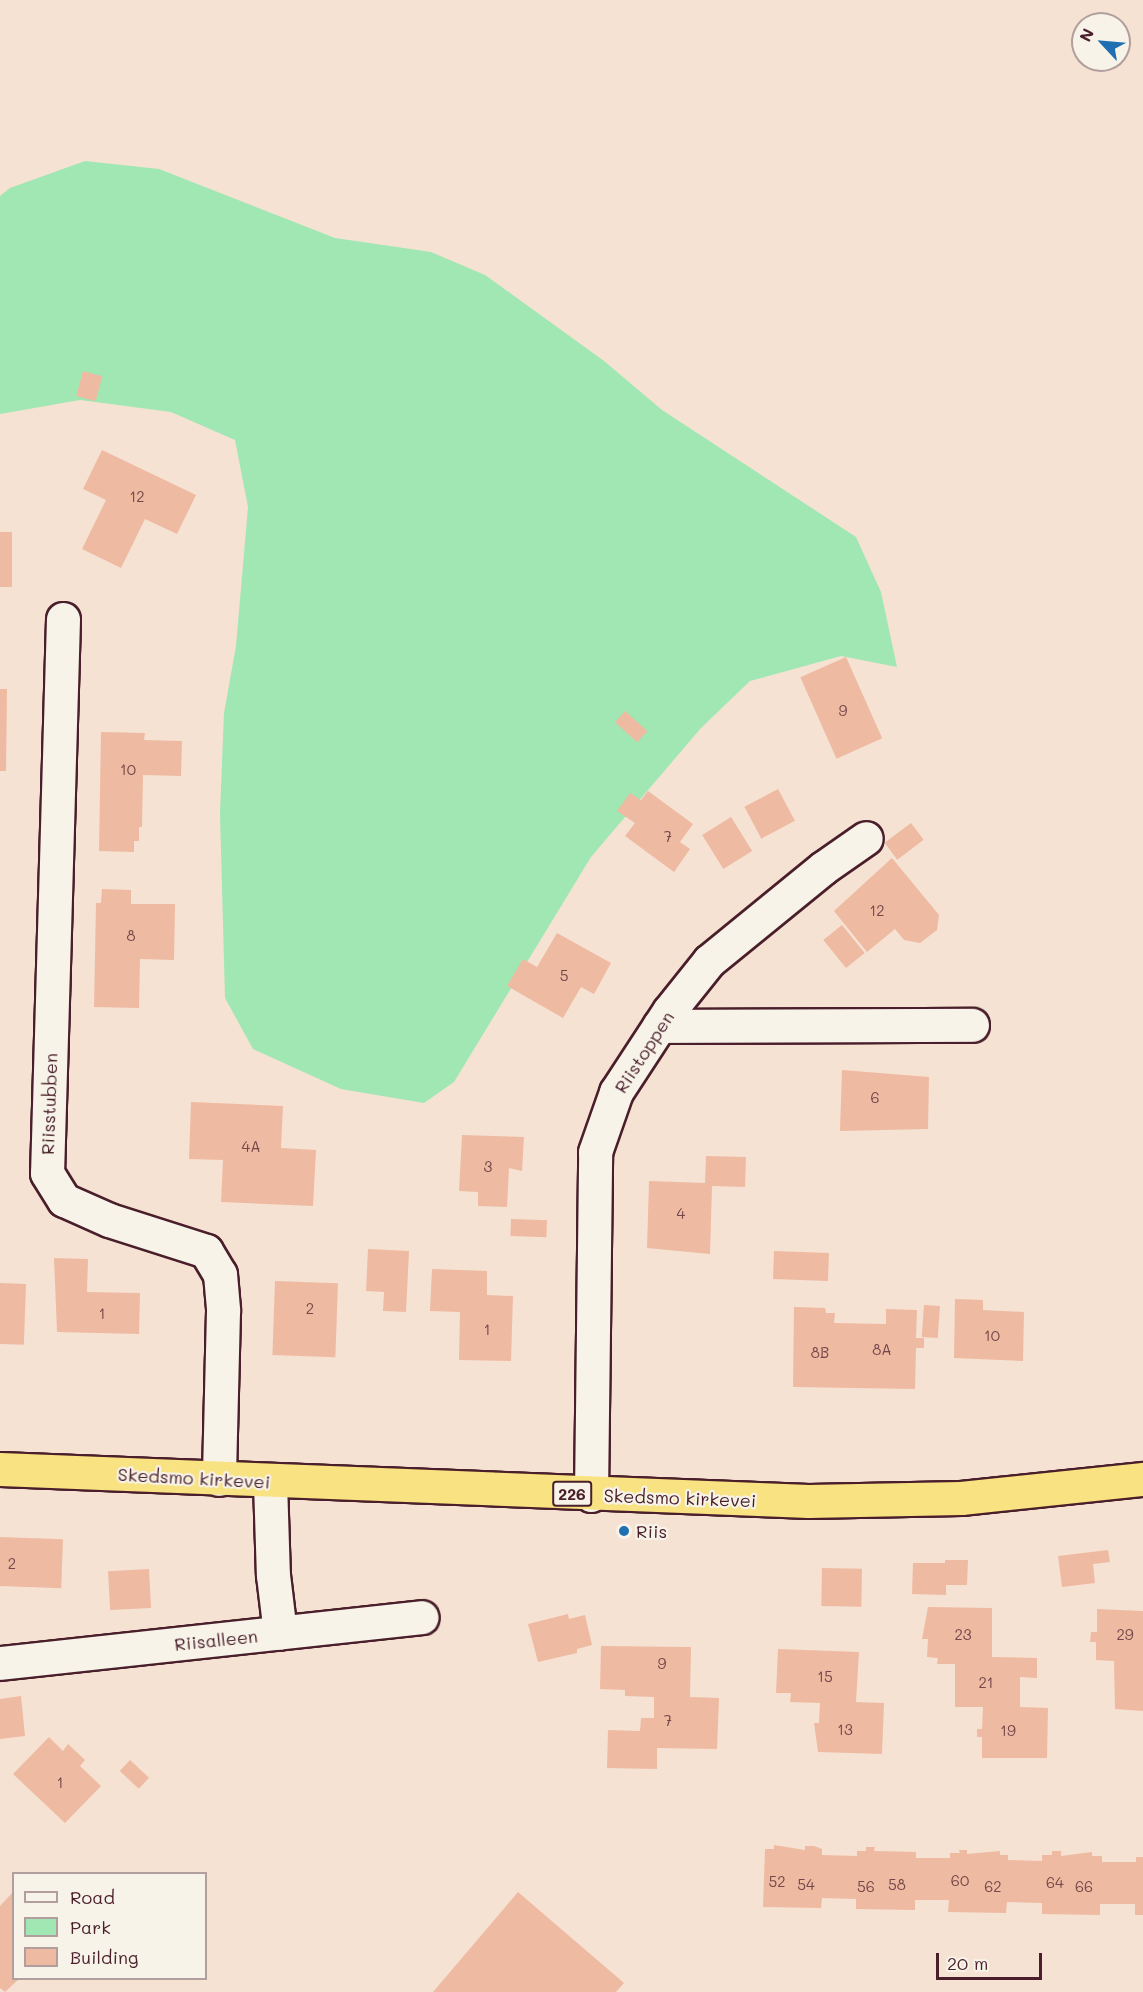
<!DOCTYPE html>
<style>
body{margin:0}
#map{position:relative;width:1143px;height:1992px;overflow:hidden;background:#f5e2d3;font-family:Mali,sans-serif}
div>[style]{position:absolute}
.green>*{inset:0;background:#a0e7b4}
.building>*{inset:0;background:#efbaa2;transform-origin:0 0}
.roads{filter:drop-shadow(2px 0 #4a1f2b) drop-shadow(-2px 0 #4a1f2b) drop-shadow(0 2px #4a1f2b) drop-shadow(0 -2px #4a1f2b)}
.minor>*{height:33px;margin:-16.5px;padding:0 16.5px;transform-origin:16.5px;border-radius:16.5px;background:#f7f3e8}
.highway>*{height:33px;margin:-16.5px;padding:0 16.5px;transform-origin:16.5px;border-radius:16.5px;background:#f8e281}
.dots>*{width:16px;height:16px;translate:-50% -50%;box-sizing:border-box;border:3px solid #f7f3e8;border-radius:50%}
span{translate:-50% -50%;white-space:nowrap;text-align:center;line-height:1.15;-webkit-text-stroke:4.5px #f7f3e8;paint-order:stroke}
.number-label{font-size:15px;color:#734649}
.number-label span{-webkit-text-stroke-width:0}
.shield-label span{padding:2px 4px;background:#f7f3e8;border:2px solid;border-radius:4px;-webkit-text-stroke-width:0}
.shield-label{font-size:16px;color:#4a1f2b;font-weight:700}
.street-label{font-size:18px;color:#4a1f2b}
.poi-label{font-size:18px;color:#4a1f2b}
.left{translate:0 -50%;text-align:left}
.legend{position:absolute;left:12px;top:1872px;width:195px;height:108px;box-sizing:border-box;background:#f7f3e8;border:2px solid #b29e9c;margin:0;padding:8px 10px;list-style:none;font-size:18px;color:#4a1f2b}
.legend li{display:flex;align-items:center;gap:12px;height:30px}
.legend b{width:30px;border:2px solid #b29e9c}
.north{position:absolute;left:1071px;top:12px;width:60px;height:60px;box-sizing:border-box;background:#f7f3e8;border:2px solid #b29e9c;border-radius:50%;rotate:296deg;font-size:16px;font-weight:700;line-height:24px;text-align:center;color:#4a1f2b}
.north::after{content:'';display:block;margin:auto;width:21px;height:27px;background:#1f6fb2;clip-path:polygon(50% 0,100% 100%,50% 72%,0 100%)}
.scale{position:absolute;left:936px;top:1953px;width:106px;height:27px;box-sizing:border-box;border:3px solid #4a1f2b;border-top:0;padding-left:8px;font-size:18px;line-height:21px;white-space:nowrap;color:#4a1f2b;-webkit-text-stroke:4px #f7f3e8;paint-order:stroke}
</style>
<div id="map">
<div class="green">
<i style="clip-path:polygon(85px 161px,159px 169px,335px 238px,431px 252px,485px 275px,604px 361px,662px 410px,856px 537px,881px 592px,897px 667px,841px 656px,750px 681px,701px 728px,591px 857px,454px 1082px,424px 1103px,341px 1089px,253px 1049px,225px 998px,220px 813px,224px 713px,236px 646px,248px 507px,235px 440px,171px 412px,80px 400px,0 414px,0 196px,10px 188px)"></i>
</div>
<div class="building">
<i style="left:83px;top:371px;width:20px;height:26px;rotate:15deg"></i>
<i style="clip-path:polygon(102px 450px,196px 495px,177px 534px,145px 519px,121px 568px,82px 549px,106px 500px,83px 489px)"></i>
<i style="left:0;top:532px;width:12px;height:55px"></i>
<i style="left:846px;top:657px;width:89px;height:50px;rotate:66deg"></i>
<i style="clip-path:polygon(0 689px,7px 689px,6px 771px,0 771px)"></i>
<i style="left:625px;top:711px;width:30px;height:15px;rotate:42deg"></i>
<i style="clip-path:polygon(101px 732px,145px 733px,144px 740px,182px 741px,181px 776px,143px 775px,142px 827px,139px 827px,139px 841px,134px 841px,134px 852px,99px 851px)"></i>
<i style="left:778px;top:789px;width:36px;height:38px;rotate:62deg"></i>
<i style="clip-path:polygon(648px 791px,693px 824px,680px 842px,690px 849px,674px 872px,625px 836px,635px 823px,617px 811px,630px 793px,641px 800px)"></i>
<i style="left:731px;top:817px;width:40px;height:34px;rotate:58deg"></i>
<i style="left:911px;top:823px;width:21px;height:33px;rotate:53deg"></i>
<i style="clip-path:polygon(892px 858px,939px 915px,937px 930px,920px 943px,904px 940px,895px 929px,867px 952px,834px 911px)"></i>
<i style="clip-path:polygon(102px 889px,131px 890px,131px 904px,175px 904px,174px 960px,140px 959px,139px 1008px,94px 1007px,96px 903px,101px 903px)"></i>
<i style="left:842px;top:925px;width:36px;height:24px;rotate:51deg"></i>
<i style="clip-path:polygon(557px 933px,611px 963px,594px 994px,581px 987px,563px 1018px,507px 986px,523px 959px,537px 967px)"></i>
<i style="clip-path:polygon(842px 1070px,929px 1077px,928px 1129px,840px 1131px)"></i>
<i style="clip-path:polygon(191px 1102px,283px 1106px,281px 1148px,316px 1150px,313px 1206px,221px 1202px,223px 1160px,189px 1159px)"></i>
<i style="clip-path:polygon(462px 1135px,524px 1137px,522px 1171px,509px 1168px,507px 1207px,478px 1206px,478px 1192px,459px 1191px)"></i>
<i style="clip-path:polygon(706px 1156px,746px 1157px,745px 1187px,712px 1186px,710px 1254px,647px 1248px,649px 1181px,705px 1183px)"></i>
<i style="left:511px;top:1219px;width:36px;height:17px;rotate:2deg"></i>
<i style="clip-path:polygon(368px 1249px,409px 1251px,406px 1312px,383px 1311px,384px 1292px,366px 1291px)"></i>
<i style="left:774px;top:1251px;width:55px;height:28px;rotate:2deg"></i>
<i style="clip-path:polygon(54px 1258px,88px 1259px,87px 1292px,140px 1293px,139px 1334px,57px 1332px)"></i>
<i style="clip-path:polygon(432px 1269px,487px 1271px,487px 1295px,513px 1296px,511px 1361px,459px 1360px,460px 1312px,430px 1311px)"></i>
<i style="left:275px;top:1281px;width:63px;height:74px;rotate:2deg"></i>
<i style="left:0;top:1283px;width:26px;height:61px;rotate:2deg"></i>
<i style="clip-path:polygon(955px 1299px,983px 1300px,983px 1310px,1024px 1312px,1023px 1361px,954px 1358px)"></i>
<i style="left:924px;top:1305px;width:16px;height:32px;rotate:4deg"></i>
<i style="clip-path:polygon(794px 1307px,825px 1308px,826px 1313px,835px 1313px,834px 1323px,886px 1324px,886px 1309px,917px 1310px,916px 1338px,924px 1338px,924px 1348px,916px 1348px,915px 1389px,793px 1387px)"></i>
<i style="left:0;top:1537px;width:63px;height:49px;rotate:2deg"></i>
<i style="clip-path:polygon(1108px 1550px,1110px 1562px,1093px 1564px,1095px 1583px,1062px 1587px,1058px 1556px)"></i>
<i style="clip-path:polygon(945px 1560px,968px 1560px,967px 1585px,946px 1585px,946px 1595px,912px 1594px,913px 1563px,945px 1563px)"></i>
<i style="left:822px;top:1568px;width:40px;height:38px;rotate:1deg"></i>
<i style="left:149px;top:1569px;width:39px;height:41px;rotate:87deg"></i>
<i style="clip-path:polygon(928px 1607px,992px 1608px,992px 1657px,1037px 1658px,1037px 1678px,1020px 1677px,1020px 1707px,1048px 1708px,1047px 1758px,982px 1758px,982px 1737px,977px 1737px,977px 1729px,982px 1729px,983px 1707px,955px 1707px,955px 1664px,937px 1664px,938px 1658px,927px 1657px,928px 1639px,922px 1639px)"></i>
<i style="clip-path:polygon(1097px 1609px,1143px 1611px,1143px 1711px,1115px 1709px,1114px 1661px,1096px 1660px,1096px 1642px,1090px 1642px,1091px 1632px,1097px 1632px)"></i>
<i style="clip-path:polygon(568px 1614px,569px 1619px,585px 1615px,592px 1645px,577px 1649px,577px 1653px,538px 1662px,528px 1624px)"></i>
<i style="clip-path:polygon(601px 1646px,691px 1647px,690px 1697px,719px 1698px,717px 1749px,657px 1748px,657px 1769px,607px 1768px,608px 1730px,640px 1731px,641px 1718px,654px 1718px,654px 1697px,625px 1696px,625px 1690px,600px 1689px)"></i>
<i style="clip-path:polygon(778px 1649px,859px 1652px,856px 1702px,884px 1703px,882px 1754px,818px 1752px,814px 1723px,819px 1723px,820px 1703px,790px 1702px,791px 1693px,776px 1693px)"></i>
<i style="clip-path:polygon(21px 1696px,25px 1736px,0 1739px,0 1699px)"></i>
<i style="clip-path:polygon(49px 1737px,63px 1751px,68px 1744px,85px 1760px,80px 1766px,101px 1786px,65px 1823px,13px 1774px)"></i>
<i style="left:130px;top:1760px;width:26px;height:15px;rotate:43deg"></i>
<i style="clip-path:polygon(774px 1845px,805px 1850px,805px 1846px,814px 1846px,822px 1849px,822px 1855px,857px 1856px,857px 1851px,866px 1851px,866px 1847px,875px 1847px,874px 1851px,916px 1852px,916px 1858px,950px 1858px,950px 1853px,960px 1853px,959px 1850px,967px 1850px,967px 1854px,1000px 1851px,1000px 1855px,1008px 1855px,1008px 1860px,1042px 1861px,1042px 1855px,1052px 1855px,1052px 1851px,1061px 1851px,1061px 1856px,1092px 1852px,1092px 1856px,1102px 1856px,1102px 1862px,1136px 1862px,1136px 1857px,1143px 1857px,1143px 1915px,1135px 1915px,1135px 1904px,1100px 1904px,1100px 1915px,1042px 1914px,1042px 1903px,1007px 1902px,1006px 1913px,948px 1912px,949px 1900px,915px 1900px,915px 1910px,856px 1909px,856px 1899px,822px 1898px,821px 1908px,763px 1907px,765px 1849px,774px 1849px)"></i>
<i style="clip-path:polygon(14px 1891px,14px 1978px,20px 1978px,5px 1992px,0 1988px,0 1906px)"></i>
<i style="clip-path:polygon(518px 1892px,624px 1983px,616px 1992px,433px 1992px)"></i>
</div>
<div class="roads">
<div class="minor">
<i style="left:63px;top:619px;width:554px;rotate:91.65deg"></i>
<i style="left:47px;top:1173px;width:32px;rotate:58deg"></i>
<i style="left:64px;top:1200px;width:49px;rotate:24deg"></i>
<i style="left:109px;top:1220px;width:102px;rotate:17.7deg"></i>
<i style="left:206px;top:1251px;width:27px;rotate:59deg"></i>
<i style="left:220px;top:1274px;width:37px;rotate:85deg"></i>
<i style="left:223px;top:1311px;width:168px;rotate:91.4deg"></i>
<i style="left:659px;top:1026px;width:313px;rotate:-0.2deg"></i>
<i style="left:270px;top:1482px;width:93px;rotate:88.2deg"></i>
<i style="left:273px;top:1575px;width:58px;rotate:83.1deg"></i>
<i style="left:591px;top:1495px;width:343px;rotate:-89.3deg"></i>
<i style="left:595px;top:1152px;width:64px;rotate:-70.7deg"></i>
<i style="left:616px;top:1092px;width:97px;rotate:-56.8deg"></i>
<i style="left:669px;top:1011px;width:64px;rotate:-51.3deg"></i>
<i style="left:709px;top:961px;width:147px;rotate:-39.2deg"></i>
<i style="left:823px;top:868px;width:52px;rotate:-34.9deg"></i>
<i style="left:0;top:1663px;width:424px;rotate:-6.2deg"></i>
</div>
<div class="highway">
<i style="left:0;top:1469px;width:809px;rotate:2.27deg"></i>
<i style="left:808px;top:1501px;width:153px;rotate:-1.1deg"></i>
<i style="left:961px;top:1498px;width:183px;rotate:-6deg"></i>
</div>
</div>
<div class="dots">
<i style="left:624px;top:1531px;background:#1f6fb2"></i>
</div>
<div class="number-label">
<span style="left:137px;top:497px">12</span>
<span style="left:843px;top:711px">9</span>
<span style="left:128px;top:770px">10</span>
<span style="left:668px;top:837px">7</span>
<span style="left:877px;top:911px">12</span>
<span style="left:131px;top:936px">8</span>
<span style="left:564px;top:976px">5</span>
<span style="left:875px;top:1098px">6</span>
<span style="left:251px;top:1147px">4A</span>
<span style="left:488px;top:1167px">3</span>
<span style="left:681px;top:1214px">4</span>
<span style="left:310px;top:1309px">2</span>
<span style="left:102px;top:1314px">1</span>
<span style="left:487px;top:1330px">1</span>
<span style="left:992px;top:1336px">10</span>
<span style="left:882px;top:1350px">8A</span>
<span style="left:820px;top:1353px">8B</span>
<span style="left:12px;top:1564px">2</span>
<span style="left:963px;top:1635px">23</span>
<span style="left:1125px;top:1635px">29</span>
<span style="left:662px;top:1664px">9</span>
<span style="left:825px;top:1677px">15</span>
<span style="left:986px;top:1683px">21</span>
<span style="left:668px;top:1721px">7</span>
<span style="left:845px;top:1730px">13</span>
<span style="left:1008px;top:1731px">19</span>
<span style="left:60px;top:1783px">1</span>
<span style="left:960px;top:1881px">60</span>
<span style="left:777px;top:1882px">52</span>
<span style="left:1055px;top:1883px">64</span>
<span style="left:806px;top:1885px">54</span>
<span style="left:897px;top:1885px">58</span>
<span style="left:866px;top:1887px">56</span>
<span style="left:993px;top:1887px">62</span>
<span style="left:1084px;top:1887px">66</span>
</div>
<div class="shield-label">
<span style="left:572px;top:1494px">226</span>
</div>
<div class="street-label">
<span style="left:644px;top:1052px;rotate:-57deg">Riistoppen</span>
<span style="left:49px;top:1104px;rotate:-88deg">Riisstubben</span>
<span style="left:194px;top:1478px;rotate:3deg">Skedsmo kirkevei</span>
<span style="left:680px;top:1498px;rotate:2deg">Skedsmo kirkevei</span>
<span style="left:216px;top:1640px;rotate:-6deg">Riisalleen</span>
</div>
<div class="poi-label">
<span class="left" style="left:636px;top:1531px">Riis</span>
</div>
<ul class="legend">
<li><b style="height:8px;background:#f7f3e8"></b>Road</li>
<li><b style="height:16px;background:#a0e7b4"></b>Park</li>
<li><b style="height:16px;background:#efbaa2"></b>Building</li>
</ul>
<div class="north">N</div>
<div class="scale">20 m</div>
</div>
